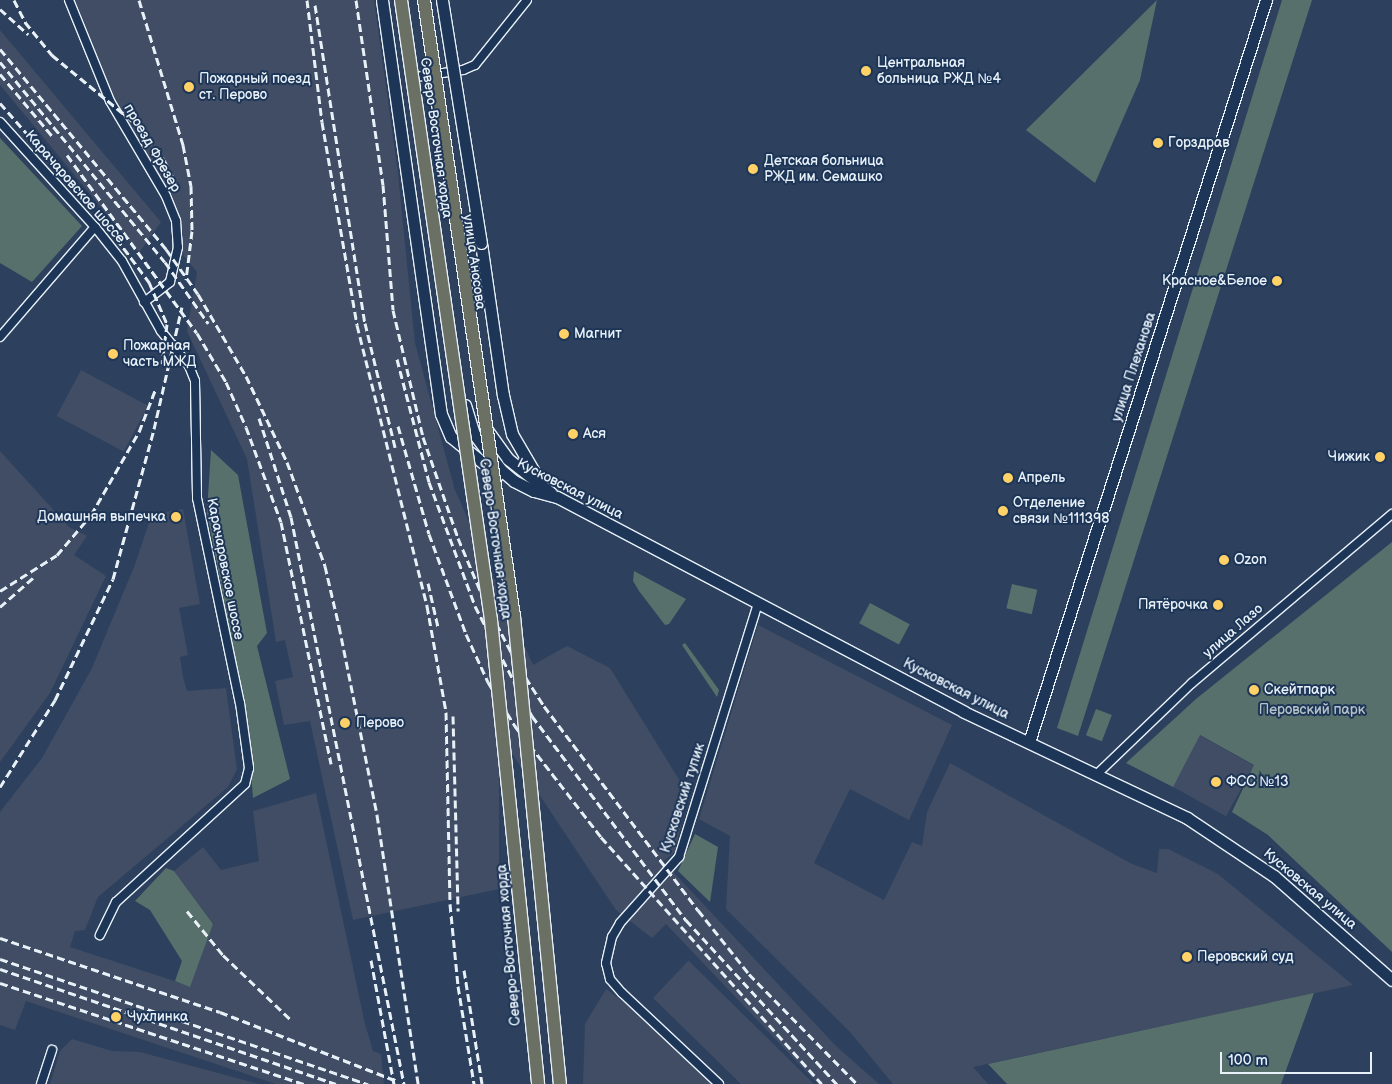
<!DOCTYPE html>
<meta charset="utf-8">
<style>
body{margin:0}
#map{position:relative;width:1392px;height:1084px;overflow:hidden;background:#2d405d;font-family:"Balsamiq Sans",sans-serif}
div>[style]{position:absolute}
.built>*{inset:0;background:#404d64;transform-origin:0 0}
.green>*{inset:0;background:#58706c;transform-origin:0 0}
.roads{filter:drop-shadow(1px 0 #e8f1f8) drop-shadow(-1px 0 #e8f1f8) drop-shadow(0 1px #e8f1f8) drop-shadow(0 -1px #e8f1f8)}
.street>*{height:8px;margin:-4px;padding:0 4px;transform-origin:4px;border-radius:4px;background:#1d3557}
.secondary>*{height:11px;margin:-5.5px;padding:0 5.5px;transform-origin:5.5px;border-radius:5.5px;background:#1d3557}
.rail>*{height:3px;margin-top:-1.5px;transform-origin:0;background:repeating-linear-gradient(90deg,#e8f1f8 0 8px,transparent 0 12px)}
.bridges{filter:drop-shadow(1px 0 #e8f1f8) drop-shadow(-1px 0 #e8f1f8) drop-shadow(0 1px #e8f1f8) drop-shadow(0 -1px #e8f1f8)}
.secondary-bridge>*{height:11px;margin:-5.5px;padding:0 5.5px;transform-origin:5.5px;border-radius:5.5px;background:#1d3557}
.primary-bridge>*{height:12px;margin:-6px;padding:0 6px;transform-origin:6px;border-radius:6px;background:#6b7065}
.dots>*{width:14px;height:14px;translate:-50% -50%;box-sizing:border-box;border:2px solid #1d3557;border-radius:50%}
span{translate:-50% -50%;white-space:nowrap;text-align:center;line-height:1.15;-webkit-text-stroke:4px #1d3557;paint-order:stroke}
.poi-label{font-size:14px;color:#e8f1f8}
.left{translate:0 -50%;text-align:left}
.right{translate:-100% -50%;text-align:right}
.street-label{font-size:14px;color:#e8f1f8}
.park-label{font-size:14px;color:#b6c4c7}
.scale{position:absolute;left:1220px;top:1052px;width:152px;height:22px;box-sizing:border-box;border:2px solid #e8f1f8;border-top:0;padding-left:6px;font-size:15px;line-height:18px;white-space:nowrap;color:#e8f1f8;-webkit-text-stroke:4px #1d3557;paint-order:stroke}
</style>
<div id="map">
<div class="built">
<i style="clip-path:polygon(75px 0,374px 0,398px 173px,415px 343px,455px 490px,533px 665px,567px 646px,610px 668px,688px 794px,675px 852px,663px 861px,835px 1045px,879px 1084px,818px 1084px,666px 924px,652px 938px,616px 910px,499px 734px,499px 889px,353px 920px,310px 721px,284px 725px,275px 681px,293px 677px,285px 640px,276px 642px,247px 459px,187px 331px,197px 272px,180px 251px,180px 225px,172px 196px,115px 100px)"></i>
<i style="clip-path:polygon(0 30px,161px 222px,139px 253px,0 85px)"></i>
<i style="left:81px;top:370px;width:76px;height:52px;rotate:28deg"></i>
<i style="clip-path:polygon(0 451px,69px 527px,87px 536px,74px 555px,106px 576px,50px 693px,0 762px)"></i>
<i style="clip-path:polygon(183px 509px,200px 604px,179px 608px,188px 655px,180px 657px,183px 677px,187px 691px,226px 688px,237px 769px,228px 787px,98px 897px,85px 930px,75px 931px,70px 947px,190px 986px,213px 924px,174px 871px,203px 847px,221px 870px,259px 861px,253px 811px,316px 793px,365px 1024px,373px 1051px,381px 1054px,384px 1084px,276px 1084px,26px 1001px,15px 1030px,0 1025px,0 812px,42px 758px,92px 668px,134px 567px,152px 514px)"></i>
<i style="clip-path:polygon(758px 625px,952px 725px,909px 820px,850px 789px,814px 863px,884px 900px,912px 842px,922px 846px,927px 812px,950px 763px,1132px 864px,1157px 873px,1159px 849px,1168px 849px,1218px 874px,1353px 985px,973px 1067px,988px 1084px,893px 1084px,850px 1032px,726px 909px,730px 836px,699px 819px)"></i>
<i style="left:1199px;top:735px;width:63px;height:58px;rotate:29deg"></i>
<i style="clip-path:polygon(688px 961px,689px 961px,814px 1084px,741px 1084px,653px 998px)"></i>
<i style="clip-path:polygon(606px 989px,635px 1010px,713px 1084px,583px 1084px,585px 1024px)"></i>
<i style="clip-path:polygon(72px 1039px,112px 1051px,140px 1052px,259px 1084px,50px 1084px,60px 1051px)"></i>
</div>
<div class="green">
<i style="clip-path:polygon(1157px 0,1140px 80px,1095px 183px,1026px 130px)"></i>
<i style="clip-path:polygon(1282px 0,1312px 0,1078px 736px,1057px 728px)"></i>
<i style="clip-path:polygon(0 138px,82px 226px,32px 282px,0 263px)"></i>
<i style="clip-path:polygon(211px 450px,238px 475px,267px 633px,257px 646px,290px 779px,253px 798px,246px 714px,207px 512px)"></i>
<i style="clip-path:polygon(1392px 542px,1392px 952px,1268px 835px,1232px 812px,1254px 765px,1200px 735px,1173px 787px,1126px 763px,1196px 699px)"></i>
<i style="clip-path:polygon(634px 571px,686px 599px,669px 624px,665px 625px,639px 591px,633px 581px)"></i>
<i style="left:1012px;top:584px;width:26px;height:25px;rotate:13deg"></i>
<i style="left:870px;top:603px;width:45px;height:23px;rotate:28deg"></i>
<i style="clip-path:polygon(685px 643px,719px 690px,717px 697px,682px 645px)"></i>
<i style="left:1096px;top:709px;width:17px;height:28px;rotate:21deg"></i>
<i style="clip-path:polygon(695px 834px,718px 847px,710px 902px,678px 871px)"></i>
<i style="clip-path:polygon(166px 868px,174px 871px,213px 924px,190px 987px,175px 981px,182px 961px,150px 910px,135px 901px)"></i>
<i style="clip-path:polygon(1314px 993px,1281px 1084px,1007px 1084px,988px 1064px)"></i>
</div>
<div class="roads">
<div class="street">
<i style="left:69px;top:0;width:109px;rotate:67.9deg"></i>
<i style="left:110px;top:101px;width:110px;rotate:59.5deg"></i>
<i style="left:166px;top:196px;width:27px;rotate:68deg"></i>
<i style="left:176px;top:221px;width:26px;rotate:86deg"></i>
<i style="left:178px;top:247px;width:36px;rotate:103deg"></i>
<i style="left:170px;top:282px;width:33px;rotate:142deg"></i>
<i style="left:416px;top:77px;width:48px;rotate:-8.5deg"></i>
<i style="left:463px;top:70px;width:13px;rotate:-23deg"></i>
<i style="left:475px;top:65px;width:83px;rotate:-51.3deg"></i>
<i style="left:0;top:122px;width:142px;rotate:47.9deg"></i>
<i style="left:95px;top:227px;width:43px;rotate:51.5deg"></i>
<i style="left:122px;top:261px;width:80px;rotate:60.9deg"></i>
<i style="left:161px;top:331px;width:45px;rotate:51.3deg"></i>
<i style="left:189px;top:366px;width:16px;rotate:68deg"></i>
<i style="left:195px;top:381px;width:117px;rotate:89deg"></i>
<i style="left:197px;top:498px;width:209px;rotate:78.2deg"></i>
<i style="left:240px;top:703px;width:66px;rotate:82.1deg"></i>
<i style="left:249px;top:768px;width:16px;rotate:104deg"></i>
<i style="left:245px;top:784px;width:175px;rotate:137.5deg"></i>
<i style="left:116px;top:902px;width:37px;rotate:116deg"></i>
<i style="left:0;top:337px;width:145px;rotate:-49.2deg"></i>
<i style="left:1097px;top:774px;width:132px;rotate:-43.8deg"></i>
<i style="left:1192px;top:683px;width:262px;rotate:-40.2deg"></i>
<i style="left:41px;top:1084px;width:36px;rotate:-72deg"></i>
<i style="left:719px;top:1084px;width:133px;rotate:-136.8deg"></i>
<i style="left:622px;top:993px;width:18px;rotate:-131deg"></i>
<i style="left:610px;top:979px;width:16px;rotate:-104deg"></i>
<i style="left:606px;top:963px;width:27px;rotate:-77deg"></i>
<i style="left:612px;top:937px;width:16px;rotate:-60deg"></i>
<i style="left:620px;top:923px;width:89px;rotate:-48.2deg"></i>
<i style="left:679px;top:857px;width:265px;rotate:-72.7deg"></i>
</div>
<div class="secondary">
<i style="left:382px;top:0;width:418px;rotate:81.9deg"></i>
<i style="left:441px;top:414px;width:25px;rotate:67deg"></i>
<i style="left:451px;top:437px;width:60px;rotate:39deg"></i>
<i style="left:481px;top:243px;width:154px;rotate:81.8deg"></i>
<i style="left:503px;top:395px;width:40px;rotate:77deg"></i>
<i style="left:512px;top:434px;width:56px;rotate:59.7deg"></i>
<i style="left:465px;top:405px;width:30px;rotate:73deg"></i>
<i style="left:474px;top:434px;width:45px;rotate:53.1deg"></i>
<i style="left:501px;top:470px;width:17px;rotate:40deg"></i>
<i style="left:514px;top:481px;width:22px;rotate:27deg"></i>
<i style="left:534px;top:491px;width:24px;rotate:15deg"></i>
<i style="left:557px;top:497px;width:460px;rotate:27.8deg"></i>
<i style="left:964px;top:712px;width:247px;rotate:25.4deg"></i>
<i style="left:1187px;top:818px;width:105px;rotate:33.7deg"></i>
<i style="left:1274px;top:876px;width:157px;rotate:41.4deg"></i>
<i style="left:487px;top:430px;width:36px;rotate:54deg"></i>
<i style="left:508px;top:459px;width:55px;rotate:38.3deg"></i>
<i style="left:1029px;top:742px;width:779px;rotate:-72.29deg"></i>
</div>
</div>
<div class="rail">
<i style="left:14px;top:0;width:25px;rotate:63deg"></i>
<i style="left:25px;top:22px;width:43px;rotate:50.7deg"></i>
<i style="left:52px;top:55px;width:115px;rotate:39.4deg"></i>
<i style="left:141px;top:128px;width:39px;rotate:54deg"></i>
<i style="left:164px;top:160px;width:29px;rotate:63deg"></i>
<i style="left:139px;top:0;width:152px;rotate:73.1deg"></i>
<i style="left:183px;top:145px;width:42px;rotate:79deg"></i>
<i style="left:191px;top:186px;width:45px;rotate:88.7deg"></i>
<i style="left:192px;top:231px;width:49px;rotate:97deg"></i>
<i style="left:307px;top:0;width:123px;rotate:83deg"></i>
<i style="left:322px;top:122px;width:206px;rotate:80.2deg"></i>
<i style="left:357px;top:325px;width:290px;rotate:76deg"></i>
<i style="left:427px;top:606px;width:108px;rotate:79.8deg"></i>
<i style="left:446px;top:712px;width:192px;rotate:88.8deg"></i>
<i style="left:450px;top:904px;width:82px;rotate:84.4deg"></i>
<i style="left:458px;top:986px;width:99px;rotate:80.7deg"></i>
<i style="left:356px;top:0;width:187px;rotate:81.7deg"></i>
<i style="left:383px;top:185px;width:125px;rotate:85.4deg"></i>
<i style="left:393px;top:310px;width:130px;rotate:76.7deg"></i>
<i style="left:423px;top:437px;width:107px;rotate:70.9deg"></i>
<i style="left:458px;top:538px;width:69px;rotate:67.1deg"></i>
<i style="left:485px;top:602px;width:73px;rotate:62.4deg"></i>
<i style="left:519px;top:667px;width:46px;rotate:57.3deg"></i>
<i style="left:544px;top:706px;width:256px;rotate:53deg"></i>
<i style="left:698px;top:910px;width:82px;rotate:51.4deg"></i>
<i style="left:749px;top:974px;width:154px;rotate:45.5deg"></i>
<i style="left:315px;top:5px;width:322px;rotate:81.1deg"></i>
<i style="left:365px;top:323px;width:128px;rotate:76.4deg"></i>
<i style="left:0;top:9px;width:38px;rotate:42deg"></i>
<i style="left:0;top:49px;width:260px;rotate:50.3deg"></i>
<i style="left:166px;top:249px;width:55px;rotate:54.6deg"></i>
<i style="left:198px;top:294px;width:95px;rotate:59.7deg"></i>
<i style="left:246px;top:376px;width:95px;rotate:64.5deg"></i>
<i style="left:287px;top:462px;width:111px;rotate:69.9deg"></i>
<i style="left:325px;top:566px;width:62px;rotate:76.9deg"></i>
<i style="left:339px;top:626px;width:193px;rotate:78.6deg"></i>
<i style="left:377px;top:815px;width:272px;rotate:81.3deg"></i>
<i style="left:0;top:62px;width:259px;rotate:50.5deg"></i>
<i style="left:165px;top:262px;width:75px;rotate:54.8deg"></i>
<i style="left:0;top:74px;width:82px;rotate:49.9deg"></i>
<i style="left:0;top:103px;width:154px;rotate:48.7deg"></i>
<i style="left:102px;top:219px;width:79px;rotate:53.3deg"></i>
<i style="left:149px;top:282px;width:46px;rotate:66.8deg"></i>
<i style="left:167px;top:324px;width:40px;rotate:97.1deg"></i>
<i style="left:67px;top:155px;width:220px;rotate:53.9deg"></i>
<i style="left:197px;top:333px;width:57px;rotate:59.4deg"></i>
<i style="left:226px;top:382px;width:49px;rotate:66deg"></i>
<i style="left:246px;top:427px;width:101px;rotate:69.8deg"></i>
<i style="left:281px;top:522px;width:247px;rotate:78.3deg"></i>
<i style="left:397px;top:359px;width:127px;rotate:75.4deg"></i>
<i style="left:429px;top:482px;width:132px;rotate:69.6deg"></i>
<i style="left:475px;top:606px;width:124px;rotate:62.6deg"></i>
<i style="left:532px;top:716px;width:256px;rotate:53deg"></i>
<i style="left:686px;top:920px;width:223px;rotate:47.4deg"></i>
<i style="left:259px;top:418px;width:104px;rotate:72.1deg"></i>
<i style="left:291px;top:517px;width:578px;rotate:78.73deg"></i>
<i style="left:398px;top:426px;width:112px;rotate:74deg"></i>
<i style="left:429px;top:534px;width:107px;rotate:69.7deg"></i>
<i style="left:466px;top:634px;width:53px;rotate:65.4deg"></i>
<i style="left:488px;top:682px;width:52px;rotate:58.5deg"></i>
<i style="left:515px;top:726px;width:140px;rotate:52.2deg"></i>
<i style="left:601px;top:837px;width:331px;rotate:48.2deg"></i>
<i style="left:428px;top:583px;width:45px;rotate:77.2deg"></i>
<i style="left:0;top:591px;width:67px;rotate:-32.3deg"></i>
<i style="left:57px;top:555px;width:52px;rotate:-49.6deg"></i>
<i style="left:91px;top:515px;width:96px;rotate:-60deg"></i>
<i style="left:139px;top:432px;width:47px;rotate:-68.9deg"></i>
<i style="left:0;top:607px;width:47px;rotate:-41.5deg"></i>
<i style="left:453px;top:716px;width:195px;rotate:88.5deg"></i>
<i style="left:0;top:787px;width:103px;rotate:-57.7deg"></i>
<i style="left:55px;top:700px;width:134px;rotate:-64.4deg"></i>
<i style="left:113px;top:579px;width:156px;rotate:-74.7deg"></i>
<i style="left:154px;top:429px;width:125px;rotate:-77.1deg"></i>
<i style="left:187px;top:911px;width:57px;rotate:50.7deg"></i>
<i style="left:223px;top:955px;width:94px;rotate:43.7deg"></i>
<i style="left:0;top:938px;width:232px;rotate:18.6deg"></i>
<i style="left:220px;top:1012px;width:190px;rotate:21.3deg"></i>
<i style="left:0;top:959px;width:389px;rotate:18.8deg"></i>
<i style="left:371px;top:960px;width:126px;rotate:79.5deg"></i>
<i style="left:0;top:969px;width:355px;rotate:18.9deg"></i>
<i style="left:464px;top:970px;width:115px;rotate:81deg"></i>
<i style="left:0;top:983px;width:320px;rotate:18.4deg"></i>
</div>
<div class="bridges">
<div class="secondary-bridge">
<i style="left:442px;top:0;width:246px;rotate:80.9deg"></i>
</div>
<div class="primary-bridge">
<i style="left:401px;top:0;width:626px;rotate:81.74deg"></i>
<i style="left:491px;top:620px;width:466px;rotate:84.2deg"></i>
<i style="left:424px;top:0;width:623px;rotate:81.69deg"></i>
<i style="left:514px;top:616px;width:470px;rotate:84.4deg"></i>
</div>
</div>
<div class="dots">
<i style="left:866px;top:71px;background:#ffd166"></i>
<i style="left:189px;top:87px;background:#ffd166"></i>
<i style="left:1158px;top:143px;background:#ffd166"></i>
<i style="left:753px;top:169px;background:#ffd166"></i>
<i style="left:1277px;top:281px;background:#ffd166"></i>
<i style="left:564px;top:334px;background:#ffd166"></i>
<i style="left:113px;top:354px;background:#ffd166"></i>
<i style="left:573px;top:434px;background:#ffd166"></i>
<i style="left:1380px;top:457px;background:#ffd166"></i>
<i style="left:1008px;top:478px;background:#ffd166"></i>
<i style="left:1003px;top:511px;background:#ffd166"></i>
<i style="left:176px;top:517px;background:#ffd166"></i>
<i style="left:1224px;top:560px;background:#ffd166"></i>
<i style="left:1218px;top:605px;background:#ffd166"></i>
<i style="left:1254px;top:690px;background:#ffd166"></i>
<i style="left:345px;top:723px;background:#ffd166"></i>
<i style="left:1216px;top:782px;background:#ffd166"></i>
<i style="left:1187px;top:957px;background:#ffd166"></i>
<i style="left:116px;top:1017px;background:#ffd166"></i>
</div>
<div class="poi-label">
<span class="left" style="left:877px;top:71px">Центральная<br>больница РЖД №4</span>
<span class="left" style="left:199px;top:87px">Пожарный поезд<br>ст. Перово</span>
<span class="left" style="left:1168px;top:143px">Горздрав</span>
<span class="left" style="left:764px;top:169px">Детская больница<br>РЖД им. Семашко</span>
<span class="right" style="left:1267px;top:281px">Красное&amp;Белое</span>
<span class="left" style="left:574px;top:334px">Магнит</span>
<span class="left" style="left:123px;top:354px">Пожарная<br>часть МЖД</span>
<span class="left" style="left:583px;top:434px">Ася</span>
<span class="right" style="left:1370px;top:457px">Чижик</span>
<span class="left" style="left:1018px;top:478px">Апрель</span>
<span class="left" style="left:1013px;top:511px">Отделение<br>связи №111398</span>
<span class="right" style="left:166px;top:517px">Домашняя выпечка</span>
<span class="left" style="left:1234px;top:560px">Ozon</span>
<span class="right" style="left:1208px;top:605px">Пятёрочка</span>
<span class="left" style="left:1264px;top:690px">Скейтпарк</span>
<span class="left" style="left:356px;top:723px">Перово</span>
<span class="left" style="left:1226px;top:782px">ФСС №13</span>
<span class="left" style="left:1197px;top:957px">Перовский суд</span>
<span class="left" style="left:127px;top:1017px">Чухлинка</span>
</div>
<div class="street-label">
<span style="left:436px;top:138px;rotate:82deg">Северо-Восточная хорда</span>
<span style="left:152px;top:148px;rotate:60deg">проезд Фрезер</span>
<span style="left:75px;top:187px;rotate:49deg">Карачаровское шоссе</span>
<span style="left:474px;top:262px;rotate:82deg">улица Аносова</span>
<span style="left:1134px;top:367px;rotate:-72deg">улица Плеханова</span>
<span style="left:570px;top:489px;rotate:27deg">Кусковская улица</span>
<span style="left:495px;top:539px;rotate:82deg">Северо-Восточная хорда</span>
<span style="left:225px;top:569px;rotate:79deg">Карачаровское шоссе</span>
<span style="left:1233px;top:631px;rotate:-41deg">улица Лазо</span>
<span style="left:956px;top:689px;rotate:27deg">Кусковская улица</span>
<span style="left:683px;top:798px;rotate:-72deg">Кусковский тупик</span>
<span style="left:1310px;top:889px;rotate:40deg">Кусковская улица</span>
<span style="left:509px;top:945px;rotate:-95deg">Северо-Восточная хорда</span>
</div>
<div class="park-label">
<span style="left:1312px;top:710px">Перовский парк</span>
</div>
<div class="scale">100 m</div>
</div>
